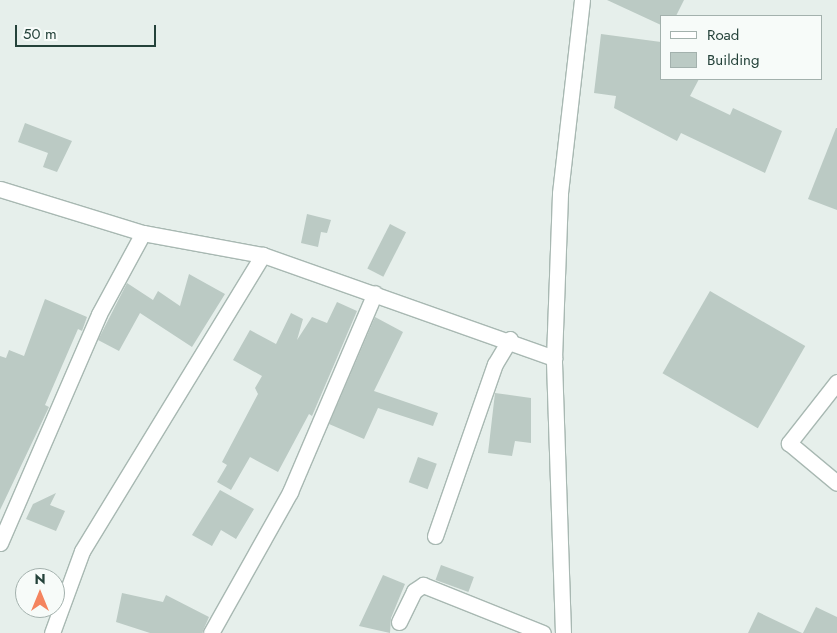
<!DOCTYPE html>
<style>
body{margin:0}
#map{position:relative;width:837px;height:633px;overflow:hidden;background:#e6efeb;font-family:Jost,sans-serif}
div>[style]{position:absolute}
.building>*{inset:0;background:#bbcac4;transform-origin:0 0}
.roads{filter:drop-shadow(1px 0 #a8b8b2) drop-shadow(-1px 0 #a8b8b2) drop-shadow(0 1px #a8b8b2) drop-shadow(0 -1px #a8b8b2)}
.minor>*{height:15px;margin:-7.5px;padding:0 7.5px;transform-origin:7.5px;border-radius:7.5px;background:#fff}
span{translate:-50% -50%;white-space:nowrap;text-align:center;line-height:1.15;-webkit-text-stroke:4px #f7fbf9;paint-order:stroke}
.legend{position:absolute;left:660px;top:15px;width:162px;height:65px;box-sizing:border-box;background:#f7fbf9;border:1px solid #a3b1ad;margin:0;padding:6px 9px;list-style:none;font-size:15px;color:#24423a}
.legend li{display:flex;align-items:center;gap:10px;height:25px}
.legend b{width:25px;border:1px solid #a3b1ad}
.north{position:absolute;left:15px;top:568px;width:50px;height:50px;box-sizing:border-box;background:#f7fbf9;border:1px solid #a3b1ad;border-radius:50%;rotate:0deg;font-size:14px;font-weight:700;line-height:20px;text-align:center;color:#24423a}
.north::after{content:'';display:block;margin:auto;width:18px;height:22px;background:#f4845f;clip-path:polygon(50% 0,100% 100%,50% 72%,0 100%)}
.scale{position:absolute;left:15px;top:25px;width:141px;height:22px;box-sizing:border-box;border:2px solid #24423a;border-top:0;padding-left:6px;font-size:15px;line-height:18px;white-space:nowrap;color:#24423a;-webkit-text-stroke:4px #f7fbf9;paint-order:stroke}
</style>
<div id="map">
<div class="building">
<i style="clip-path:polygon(607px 0,684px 0,676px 16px,661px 16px,661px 25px)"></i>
<i style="clip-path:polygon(601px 34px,661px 42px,661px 79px,699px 79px,690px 96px,730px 115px,733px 108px,782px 131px,765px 173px,681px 133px,677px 141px,614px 108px,616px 96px,594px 93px)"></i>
<i style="clip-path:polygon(25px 123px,72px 141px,57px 172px,43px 167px,48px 153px,18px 142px)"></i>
<i style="clip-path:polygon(836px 128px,837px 128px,837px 210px,808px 199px)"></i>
<i style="clip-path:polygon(307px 214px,331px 220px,327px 233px,321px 232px,318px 247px,301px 243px)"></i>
<i style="left:390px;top:224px;width:18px;height:50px;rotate:27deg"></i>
<i style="clip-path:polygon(189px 274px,225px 294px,192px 347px,140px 313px,119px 351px,98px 340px,127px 283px,153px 300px,158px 291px,180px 306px)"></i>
<i style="left:710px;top:291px;width:110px;height:95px;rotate:30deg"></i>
<i style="clip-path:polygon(45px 299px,87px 317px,82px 331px,78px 329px,45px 405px,49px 407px,0 510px,0 356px,6px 358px,9px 350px,24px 356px)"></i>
<i style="clip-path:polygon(337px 302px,357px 311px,312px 416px,309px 414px,278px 472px,250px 457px,231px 490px,217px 482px,227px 465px,222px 462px,258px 394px,255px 388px,262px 376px,233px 360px,250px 330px,276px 344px,291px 313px,303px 319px,297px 340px,312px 317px,327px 323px)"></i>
<i style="clip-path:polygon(375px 317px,403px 332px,374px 391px,438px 413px,433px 426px,378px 408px,364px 439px,329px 424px)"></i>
<i style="clip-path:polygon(495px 393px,531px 398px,531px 443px,515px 441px,512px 456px,488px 453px)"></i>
<i style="left:418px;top:457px;width:20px;height:27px;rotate:20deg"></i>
<i style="clip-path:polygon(220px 490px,254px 509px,236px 539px,221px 530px,212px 546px,192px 535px)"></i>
<i style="clip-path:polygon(56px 493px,50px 505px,65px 511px,56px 531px,26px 519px,33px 504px)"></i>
<i style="left:441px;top:565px;width:35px;height:16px;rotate:20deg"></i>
<i style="clip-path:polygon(383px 575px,405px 584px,391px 618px,390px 633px,359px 626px)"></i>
<i style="clip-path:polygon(122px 593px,163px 602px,166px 595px,209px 617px,202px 633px,150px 633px,116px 622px)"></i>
<i style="clip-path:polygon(816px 607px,837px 617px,837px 633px,803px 633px)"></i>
<i style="clip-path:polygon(758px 612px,802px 633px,748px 633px)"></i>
</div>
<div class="roads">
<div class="minor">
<i style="left:0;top:189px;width:150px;rotate:17.1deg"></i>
<i style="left:143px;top:233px;width:122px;rotate:10.4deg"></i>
<i style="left:263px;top:255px;width:309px;rotate:19.5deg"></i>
<i style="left:837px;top:382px;width:78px;rotate:128.2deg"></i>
<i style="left:789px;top:443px;width:62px;rotate:39.8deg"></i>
<i style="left:435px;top:536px;width:182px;rotate:-70.8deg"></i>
<i style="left:495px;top:364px;width:29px;rotate:-59deg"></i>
<i style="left:0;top:543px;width:249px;rotate:-66.6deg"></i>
<i style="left:99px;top:314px;width:92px;rotate:-61.5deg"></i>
<i style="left:399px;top:622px;width:34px;rotate:-64deg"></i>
<i style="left:414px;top:591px;width:11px;rotate:-34deg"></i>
<i style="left:423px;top:585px;width:129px;rotate:21.8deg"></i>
<i style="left:52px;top:633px;width:87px;rotate:-69.9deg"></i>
<i style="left:82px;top:551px;width:347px;rotate:-58.6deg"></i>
<i style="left:211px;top:633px;width:162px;rotate:-60.7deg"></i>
<i style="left:290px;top:492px;width:216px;rotate:-66.9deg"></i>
<i style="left:563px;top:633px;width:275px;rotate:-91.9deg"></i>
<i style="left:554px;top:358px;width:165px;rotate:-87.9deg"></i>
<i style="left:560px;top:193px;width:194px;rotate:-83.5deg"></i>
</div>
</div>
<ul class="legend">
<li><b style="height:6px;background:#fff"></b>Road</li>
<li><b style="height:14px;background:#bbcac4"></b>Building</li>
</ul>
<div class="north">N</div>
<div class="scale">50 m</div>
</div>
